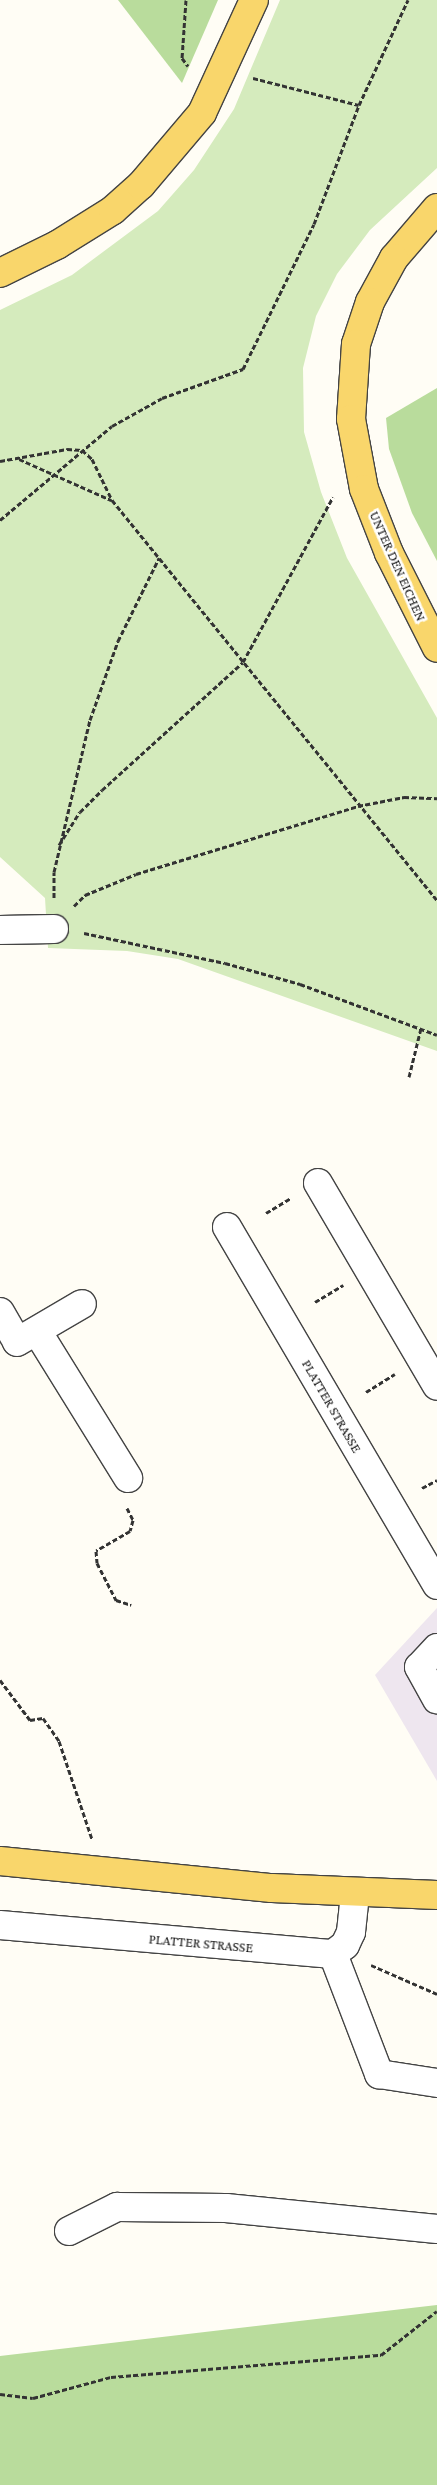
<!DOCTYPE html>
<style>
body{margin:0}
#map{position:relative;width:437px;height:2485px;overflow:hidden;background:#fffdf5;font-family:"Crimson Pro",serif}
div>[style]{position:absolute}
.industrial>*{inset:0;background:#eee6ef}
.green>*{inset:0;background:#d5ebbd}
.forest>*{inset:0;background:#b9dc9c}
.path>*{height:3px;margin-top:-1.5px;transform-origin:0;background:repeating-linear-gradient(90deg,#333 0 5px,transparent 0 7.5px)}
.roads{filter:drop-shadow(1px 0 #444) drop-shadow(-1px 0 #444) drop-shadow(0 1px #444) drop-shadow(0 -1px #444)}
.minor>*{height:28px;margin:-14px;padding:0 14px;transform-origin:14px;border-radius:14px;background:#fff}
.major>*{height:28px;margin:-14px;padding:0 14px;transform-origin:14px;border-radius:14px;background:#f9d66b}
span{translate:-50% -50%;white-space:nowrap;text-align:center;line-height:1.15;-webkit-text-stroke:5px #fff;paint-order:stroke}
.street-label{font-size:14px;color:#111}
</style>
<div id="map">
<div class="industrial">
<i style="clip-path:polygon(437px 1608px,437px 1781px,375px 1675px)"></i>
</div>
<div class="green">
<i style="clip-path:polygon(280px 0,437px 0,437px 168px,370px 230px,337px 274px,316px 316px,303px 368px,304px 432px,321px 492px,347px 558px,437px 718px,437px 1051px,178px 959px,127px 951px,48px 948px,45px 898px,0 857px,0 310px,72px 275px,158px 211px,194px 170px,234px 109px)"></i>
</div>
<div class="forest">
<i style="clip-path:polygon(118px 0,218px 0,182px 83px)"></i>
<i style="clip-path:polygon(437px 388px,437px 561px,412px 513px,389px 449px,386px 418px)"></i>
<i style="clip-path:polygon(437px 2305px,437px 2485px,0 2485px,0 2356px)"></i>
</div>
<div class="path">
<i style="left:186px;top:0;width:58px;rotate:93.9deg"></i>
<i style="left:182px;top:58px;width:10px;rotate:53deg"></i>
<i style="left:253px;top:78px;width:109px;rotate:14.3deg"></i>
<i style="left:19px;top:459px;width:101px;rotate:24deg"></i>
<i style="left:0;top:461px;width:68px;rotate:-10.2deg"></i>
<i style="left:67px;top:449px;width:15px;rotate:4deg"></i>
<i style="left:82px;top:450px;width:13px;rotate:42deg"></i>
<i style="left:92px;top:459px;width:46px;rotate:64deg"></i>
<i style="left:112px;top:500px;width:515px;rotate:50.91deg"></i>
<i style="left:0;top:520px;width:146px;rotate:-40deg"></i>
<i style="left:112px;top:426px;width:57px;rotate:-29.2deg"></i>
<i style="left:162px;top:398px;width:86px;rotate:-19.7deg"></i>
<i style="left:243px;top:369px;width:161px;rotate:-63.9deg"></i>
<i style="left:314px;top:224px;width:127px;rotate:-69.3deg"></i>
<i style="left:359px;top:105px;width:116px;rotate:-65deg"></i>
<i style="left:59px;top:845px;width:39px;rotate:-58deg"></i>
<i style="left:80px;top:812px;width:31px;rotate:-45deg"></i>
<i style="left:102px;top:790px;width:190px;rotate:-42.2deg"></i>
<i style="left:243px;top:662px;width:188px;rotate:-61.4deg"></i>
<i style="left:54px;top:898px;width:26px;rotate:-90deg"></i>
<i style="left:54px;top:872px;width:156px;rotate:-76.7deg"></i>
<i style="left:90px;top:720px;width:84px;rotate:-70.5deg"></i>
<i style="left:118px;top:641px;width:93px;rotate:-63.7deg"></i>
<i style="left:74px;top:906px;width:16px;rotate:-45deg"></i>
<i style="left:85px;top:895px;width:55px;rotate:-22.4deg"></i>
<i style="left:136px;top:874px;width:232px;rotate:-17deg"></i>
<i style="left:358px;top:806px;width:47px;rotate:-11.1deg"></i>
<i style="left:404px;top:797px;width:33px;rotate:2deg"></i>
<i style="left:84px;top:933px;width:144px;rotate:12deg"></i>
<i style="left:225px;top:963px;width:78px;rotate:15.6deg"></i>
<i style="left:300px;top:984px;width:146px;rotate:20.4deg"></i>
<i style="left:409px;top:1077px;width:50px;rotate:-76.2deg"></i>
<i style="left:266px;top:1213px;width:29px;rotate:-31deg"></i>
<i style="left:315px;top:1302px;width:33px;rotate:-31deg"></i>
<i style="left:366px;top:1392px;width:34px;rotate:-32deg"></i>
<i style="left:422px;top:1488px;width:17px;rotate:-28deg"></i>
<i style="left:127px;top:1508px;width:13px;rotate:63deg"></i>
<i style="left:133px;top:1520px;width:11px;rotate:105deg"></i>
<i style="left:130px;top:1531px;width:39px;rotate:150deg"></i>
<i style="left:96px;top:1551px;width:12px;rotate:85deg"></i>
<i style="left:97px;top:1563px;width:42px;rotate:62.8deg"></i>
<i style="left:116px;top:1600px;width:16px;rotate:18deg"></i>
<i style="left:0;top:1680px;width:50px;rotate:53.1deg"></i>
<i style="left:30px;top:1720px;width:13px;rotate:-9deg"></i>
<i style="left:43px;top:1718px;width:28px;rotate:55deg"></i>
<i style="left:59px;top:1741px;width:103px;rotate:71.4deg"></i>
<i style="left:371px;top:1965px;width:72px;rotate:23.7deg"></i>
<i style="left:0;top:2394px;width:33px;rotate:7deg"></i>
<i style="left:33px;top:2398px;width:81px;rotate:-15.1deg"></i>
<i style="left:111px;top:2377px;width:271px;rotate:-4.7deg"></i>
<i style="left:381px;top:2355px;width:71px;rotate:-38.2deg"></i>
</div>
<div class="roads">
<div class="minor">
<i style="left:0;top:930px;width:54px;rotate:-1.1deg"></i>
<i style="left:318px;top:1183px;width:235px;rotate:59.6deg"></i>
<i style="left:227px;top:1227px;width:415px;rotate:59.6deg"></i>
<i style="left:0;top:1312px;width:34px;rotate:60deg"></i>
<i style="left:17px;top:1342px;width:75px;rotate:-30.3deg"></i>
<i style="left:37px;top:1331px;width:173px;rotate:58.2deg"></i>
<i style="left:437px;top:1648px;width:26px;rotate:133deg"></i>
<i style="left:419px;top:1667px;width:37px;rotate:61deg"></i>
<i style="left:0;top:1925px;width:334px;rotate:5deg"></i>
<i style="left:333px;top:1954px;width:15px;rotate:-37deg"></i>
<i style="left:345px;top:1945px;width:14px;rotate:-65deg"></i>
<i style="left:351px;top:1932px;width:39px;rotate:-84deg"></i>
<i style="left:333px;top:1954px;width:129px;rotate:69deg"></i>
<i style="left:379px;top:2074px;width:59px;rotate:8.8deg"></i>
<i style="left:69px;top:2231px;width:54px;rotate:-26.6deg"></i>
<i style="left:117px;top:2207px;width:109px;rotate:0.5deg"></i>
<i style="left:226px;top:2208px;width:212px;rotate:5.7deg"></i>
</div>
<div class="major">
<i style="left:437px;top:208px;width:66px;rotate:130.7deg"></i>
<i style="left:394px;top:258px;width:50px;rotate:118.6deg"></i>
<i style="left:370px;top:302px;width:44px;rotate:108.4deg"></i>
<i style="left:356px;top:344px;width:75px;rotate:93.8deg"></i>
<i style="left:351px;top:419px;width:71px;rotate:79.5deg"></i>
<i style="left:364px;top:489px;width:69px;rotate:68.7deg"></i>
<i style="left:389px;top:553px;width:106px;rotate:63.2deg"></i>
<i style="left:0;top:273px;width:64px;rotate:-26.2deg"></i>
<i style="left:57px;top:245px;width:66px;rotate:-32deg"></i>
<i style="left:113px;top:210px;width:38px;rotate:-42deg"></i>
<i style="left:141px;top:185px;width:94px;rotate:-49.7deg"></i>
<i style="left:202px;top:113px;width:124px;rotate:-65.3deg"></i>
<i style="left:0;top:1861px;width:273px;rotate:5.7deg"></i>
<i style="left:272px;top:1888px;width:165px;rotate:2.4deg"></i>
</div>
</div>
<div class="street-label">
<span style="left:398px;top:566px;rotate:66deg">UNTER DEN EICHEN</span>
<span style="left:332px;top:1406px;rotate:60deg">PLATTER STRASSE</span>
<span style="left:201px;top:1943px;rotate:5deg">PLATTER STRASSE</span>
</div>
</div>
